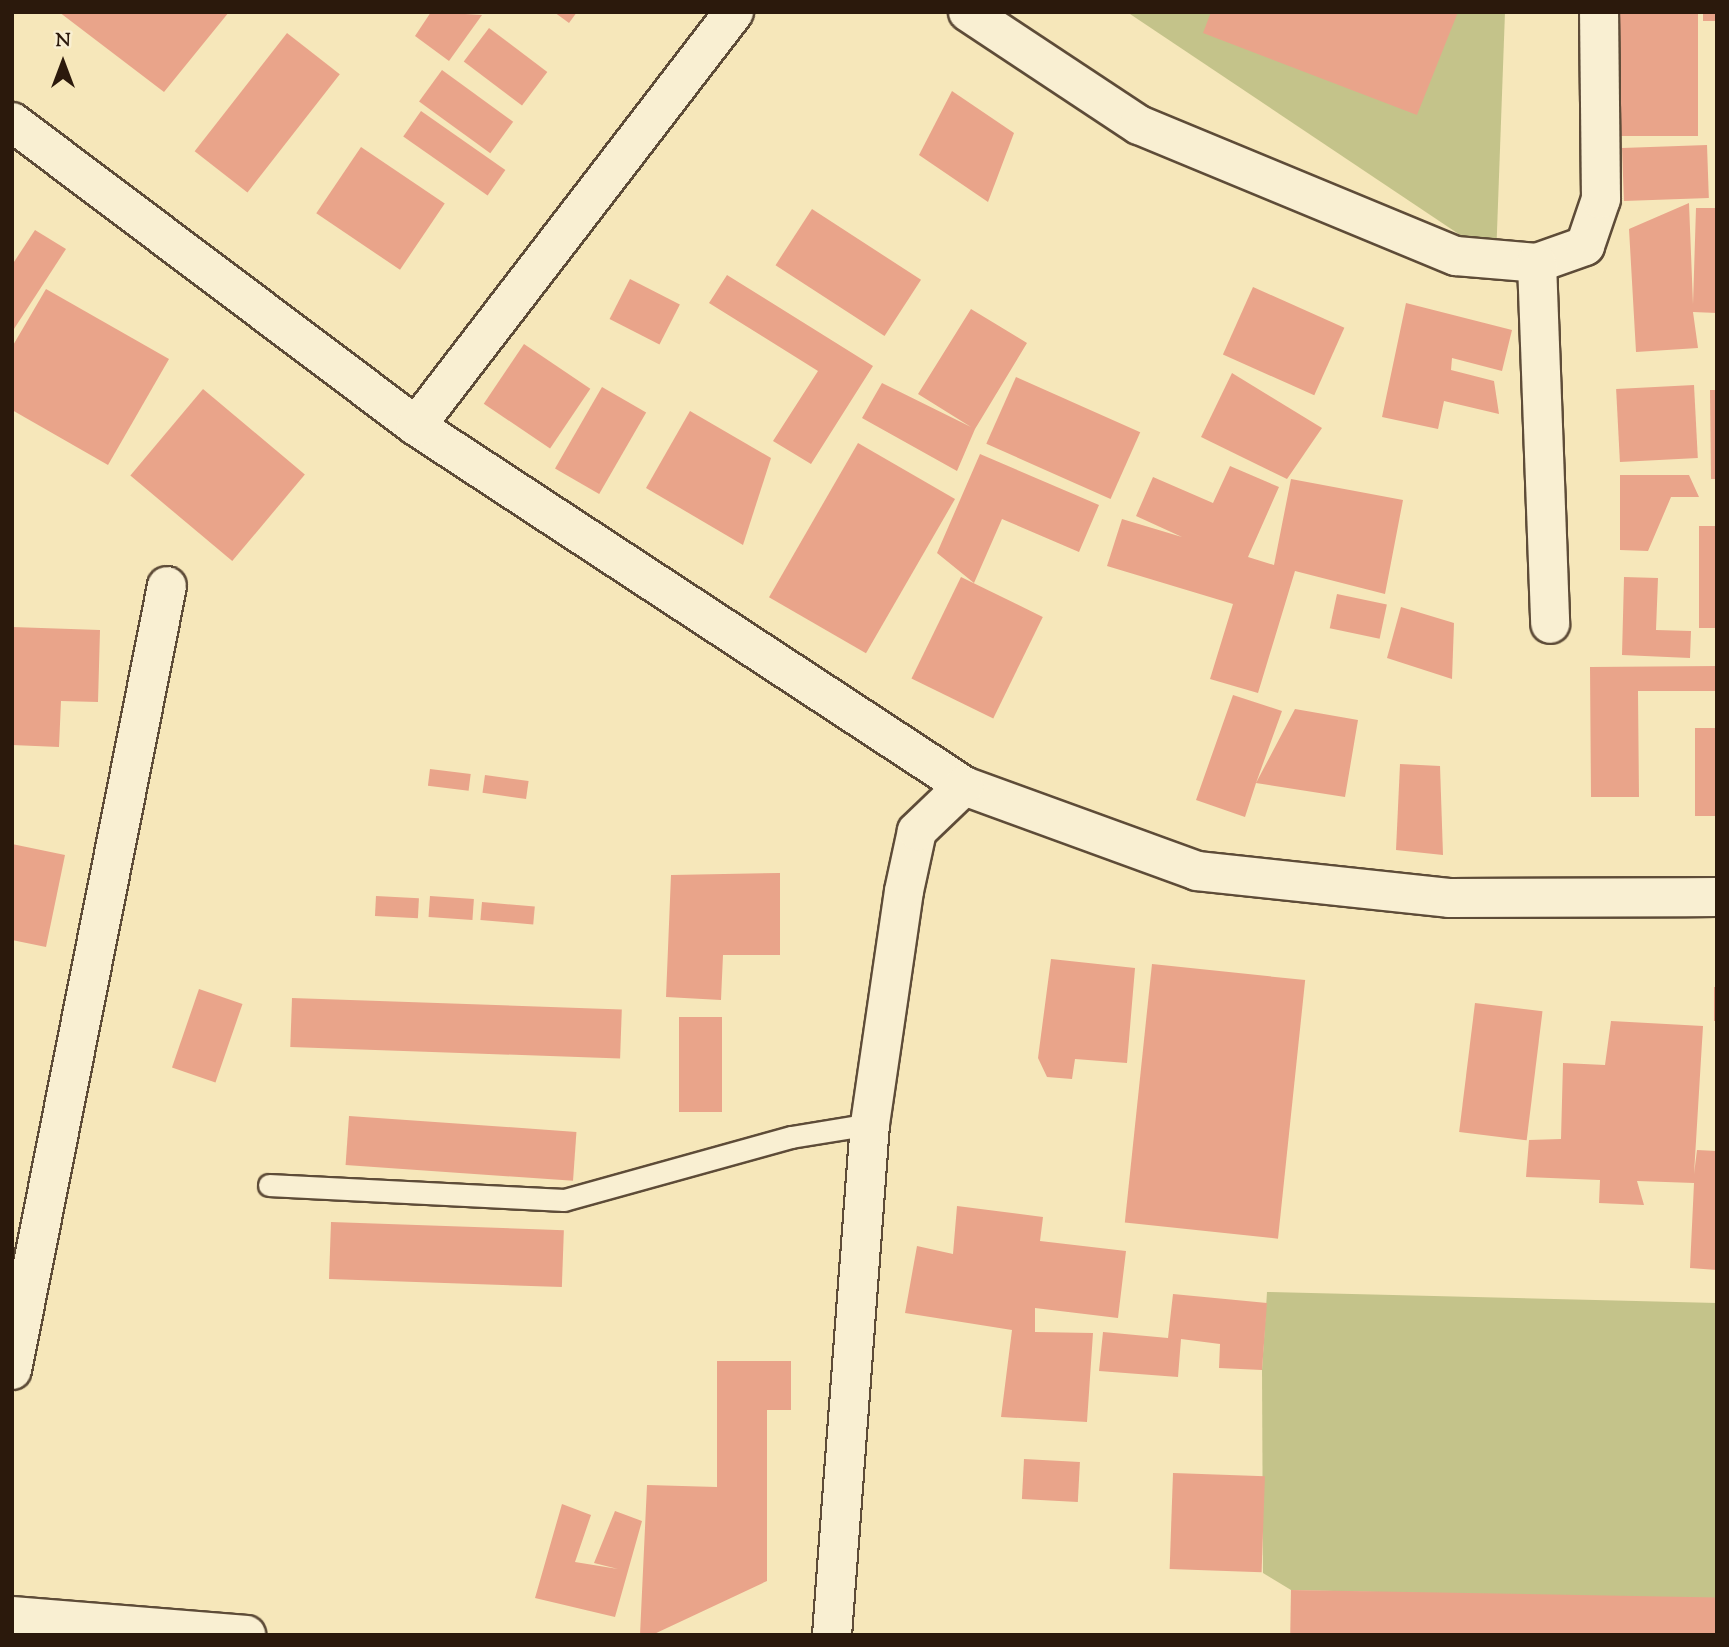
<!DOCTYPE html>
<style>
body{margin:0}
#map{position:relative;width:1729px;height:1647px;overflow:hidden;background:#f6e7ba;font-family:"Sorts Mill Goudy",serif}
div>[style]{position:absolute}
.green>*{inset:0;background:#c4c38a}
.building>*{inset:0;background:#e9a48a;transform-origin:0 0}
.roads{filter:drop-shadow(2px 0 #5e4c38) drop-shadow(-2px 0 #5e4c38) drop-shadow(0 2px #5e4c38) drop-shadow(0 -2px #5e4c38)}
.lane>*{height:21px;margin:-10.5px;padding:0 10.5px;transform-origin:10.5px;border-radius:10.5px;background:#f9efd2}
.street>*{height:38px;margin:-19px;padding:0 19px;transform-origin:19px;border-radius:19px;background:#f9efd2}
span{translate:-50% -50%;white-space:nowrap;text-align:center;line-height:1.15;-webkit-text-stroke:6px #f9efd2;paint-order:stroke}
.frame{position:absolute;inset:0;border:14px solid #2b190c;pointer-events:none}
.north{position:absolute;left:28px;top:28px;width:70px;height:70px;-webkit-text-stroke:5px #f9efd2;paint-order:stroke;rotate:0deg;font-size:19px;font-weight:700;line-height:28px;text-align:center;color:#2b190c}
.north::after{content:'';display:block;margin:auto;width:24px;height:32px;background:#2b190c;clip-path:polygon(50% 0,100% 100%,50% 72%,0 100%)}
</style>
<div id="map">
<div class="green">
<i style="clip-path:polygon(1127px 12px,1505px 12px,1496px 259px)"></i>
<i style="clip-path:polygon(1267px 1292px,1717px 1303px,1717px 1600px,1291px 1590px,1263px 1573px,1262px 1370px)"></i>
</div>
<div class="building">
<i style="clip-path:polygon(59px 12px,229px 12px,164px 92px)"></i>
<i style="clip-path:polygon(431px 12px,482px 15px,449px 61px,415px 36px)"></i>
<i style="clip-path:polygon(554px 12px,577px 12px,569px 23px)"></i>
<i style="clip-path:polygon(1211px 12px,1458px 12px,1417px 115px,1203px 33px)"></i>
<i style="left:1617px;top:12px;width:81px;height:124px"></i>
<i style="left:1703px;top:12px;width:14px;height:9px"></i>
<i style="left:489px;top:28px;width:73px;height:42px;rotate:37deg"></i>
<i style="left:287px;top:33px;width:67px;height:150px;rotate:38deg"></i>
<i style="left:442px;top:70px;width:88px;height:39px;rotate:36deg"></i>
<i style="clip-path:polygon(952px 91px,1014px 133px,988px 202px,919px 155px)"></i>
<i style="left:421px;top:111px;width:103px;height:31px;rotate:35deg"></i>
<i style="left:1707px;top:145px;width:53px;height:85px;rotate:88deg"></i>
<i style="left:361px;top:147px;width:101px;height:80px;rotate:34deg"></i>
<i style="clip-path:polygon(1689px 203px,1693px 304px,1696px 208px,1717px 208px,1717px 313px,1693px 312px,1698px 348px,1636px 352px,1629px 229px)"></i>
<i style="left:812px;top:209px;width:130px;height:67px;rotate:33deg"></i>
<i style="clip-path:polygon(35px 230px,66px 249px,12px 332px,12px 265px)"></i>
<i style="clip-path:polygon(727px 275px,873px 366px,811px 464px,773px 441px,818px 371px,709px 303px)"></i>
<i style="left:630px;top:279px;width:56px;height:45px;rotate:27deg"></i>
<i style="left:1253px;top:287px;width:100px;height:74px;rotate:24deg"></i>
<i style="clip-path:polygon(46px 289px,169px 359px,108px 465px,12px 410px,12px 347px)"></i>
<i style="clip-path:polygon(1406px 303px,1512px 330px,1502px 371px,1452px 358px,1451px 370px,1494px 381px,1499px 414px,1444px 401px,1438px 429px,1382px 417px)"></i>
<i style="clip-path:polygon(971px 309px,1027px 343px,975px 429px,957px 471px,862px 418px,882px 383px,971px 427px,918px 394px)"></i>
<i style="left:524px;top:344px;width:80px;height:72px;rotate:34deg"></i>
<i style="clip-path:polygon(1232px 373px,1322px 428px,1287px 479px,1201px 437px)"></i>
<i style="left:1016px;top:377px;width:136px;height:73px;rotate:24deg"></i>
<i style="left:1694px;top:385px;width:73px;height:78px;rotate:87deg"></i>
<i style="left:602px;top:387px;width:51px;height:94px;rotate:30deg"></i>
<i style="left:203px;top:389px;width:133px;height:113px;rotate:40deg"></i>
<i style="clip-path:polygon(1710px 390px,1717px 390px,1717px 479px,1711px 479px)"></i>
<i style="clip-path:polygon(690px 411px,771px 458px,743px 545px,646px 488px)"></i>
<i style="left:858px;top:443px;width:112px;height:178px;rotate:30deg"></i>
<i style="clip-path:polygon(980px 454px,1099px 505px,1079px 552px,1002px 519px,974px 583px,937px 553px)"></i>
<i style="clip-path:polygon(1230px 466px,1279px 487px,1248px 557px,1274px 565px,1291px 479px,1403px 500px,1385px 594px,1295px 571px,1258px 693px,1210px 679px,1233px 604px,1107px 566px,1122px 519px,1182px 537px,1136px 516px,1153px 477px,1213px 503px)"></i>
<i style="clip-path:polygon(1620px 475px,1689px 475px,1699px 497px,1671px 497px,1648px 551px,1620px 550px)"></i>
<i style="left:1717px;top:526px;width:102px;height:18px;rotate:90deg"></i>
<i style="left:961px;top:577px;width:91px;height:113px;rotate:26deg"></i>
<i style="clip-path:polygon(1624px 577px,1658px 578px,1656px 630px,1691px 631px,1690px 658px,1622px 655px)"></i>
<i style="left:1337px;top:594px;width:51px;height:35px;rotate:12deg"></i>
<i style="clip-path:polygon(1401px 607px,1454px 623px,1452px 679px,1387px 658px)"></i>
<i style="clip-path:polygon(12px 627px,100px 630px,98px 702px,61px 701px,59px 747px,12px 745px)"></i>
<i style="clip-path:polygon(1717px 666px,1717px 691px,1638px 691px,1639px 797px,1591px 797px,1590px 667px)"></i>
<i style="clip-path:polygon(1233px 695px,1282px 711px,1256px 783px,1295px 709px,1358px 720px,1345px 797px,1256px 783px,1245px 817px,1196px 800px)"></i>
<i style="left:1695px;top:728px;width:22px;height:88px"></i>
<i style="clip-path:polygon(1400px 764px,1440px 766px,1443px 855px,1396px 850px)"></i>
<i style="left:430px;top:769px;width:41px;height:17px;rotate:7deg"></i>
<i style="left:485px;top:775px;width:44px;height:18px;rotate:8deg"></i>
<i style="clip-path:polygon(12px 844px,65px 855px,46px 947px,12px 940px)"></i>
<i style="clip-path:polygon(780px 873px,780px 955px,723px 955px,721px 1000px,666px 997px,671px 875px)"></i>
<i style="left:376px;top:896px;width:43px;height:20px;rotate:3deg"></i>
<i style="left:430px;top:896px;width:44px;height:21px;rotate:4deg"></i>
<i style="left:482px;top:902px;width:53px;height:18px;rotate:5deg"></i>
<i style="clip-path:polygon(1051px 959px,1135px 968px,1127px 1063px,1075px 1059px,1072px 1079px,1047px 1077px,1038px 1058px)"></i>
<i style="left:1152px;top:964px;width:154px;height:260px;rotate:6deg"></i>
<i style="left:1714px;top:987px;width:3px;height:34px"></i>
<i style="left:199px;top:989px;width:46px;height:83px;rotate:19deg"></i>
<i style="left:292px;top:998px;width:330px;height:49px;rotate:2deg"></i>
<i style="left:1475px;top:1003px;width:68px;height:130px;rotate:7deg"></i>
<i style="left:679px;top:1017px;width:43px;height:95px"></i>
<i style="clip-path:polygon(1611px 1021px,1703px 1026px,1694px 1174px,1697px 1150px,1717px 1151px,1717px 1270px,1690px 1268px,1694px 1183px,1637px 1181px,1644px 1205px,1599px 1203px,1600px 1180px,1526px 1177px,1529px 1140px,1561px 1139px,1563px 1063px,1605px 1065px)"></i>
<i style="left:349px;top:1116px;width:228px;height:49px;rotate:4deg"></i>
<i style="clip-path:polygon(957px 1206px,1043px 1217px,1040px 1241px,1126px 1251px,1118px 1318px,1035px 1308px,1035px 1332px,1093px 1333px,1087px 1422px,1001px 1417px,1012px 1330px,905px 1313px,917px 1246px,953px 1254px)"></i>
<i style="left:331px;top:1222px;width:233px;height:57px;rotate:2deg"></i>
<i style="clip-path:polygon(1173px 1294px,1267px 1303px,1262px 1370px,1219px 1368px,1220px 1344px,1181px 1339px,1178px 1377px,1099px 1371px,1103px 1332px,1168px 1338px)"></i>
<i style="clip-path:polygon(717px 1361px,791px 1361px,791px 1410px,767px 1410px,767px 1581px,652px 1635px,640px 1635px,647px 1485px,717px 1487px)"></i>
<i style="left:1024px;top:1459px;width:56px;height:40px;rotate:3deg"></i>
<i style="left:1173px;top:1473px;width:92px;height:96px;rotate:2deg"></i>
<i style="clip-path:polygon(562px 1504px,591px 1515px,575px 1562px,618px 1569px,594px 1563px,615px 1511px,642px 1521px,615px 1617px,535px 1598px)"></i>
<i style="left:1291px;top:1590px;width:426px;height:45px;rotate:1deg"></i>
</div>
<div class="roads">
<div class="lane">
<i style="left:269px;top:1185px;width:295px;rotate:2.9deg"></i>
<i style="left:564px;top:1200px;width:236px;rotate:-15.5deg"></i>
<i style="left:791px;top:1137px;width:80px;rotate:-9.3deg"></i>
</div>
<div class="street">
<i style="left:968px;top:12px;width:205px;rotate:33.5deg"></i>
<i style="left:1139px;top:125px;width:343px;rotate:22.5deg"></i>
<i style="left:1456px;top:256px;width:81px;rotate:4.9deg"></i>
<i style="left:1537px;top:263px;width:51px;rotate:-19.5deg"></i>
<i style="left:1585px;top:246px;width:50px;rotate:-71.2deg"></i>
<i style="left:1601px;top:199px;width:187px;rotate:-90.6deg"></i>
<i style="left:12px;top:122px;width:506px;rotate:36.96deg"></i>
<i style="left:416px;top:426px;width:656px;rotate:33.3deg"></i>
<i style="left:964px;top:786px;width:248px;rotate:20deg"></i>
<i style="left:1197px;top:871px;width:253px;rotate:6.1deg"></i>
<i style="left:1449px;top:898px;width:268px;rotate:-0.2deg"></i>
<i style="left:1537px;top:263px;width:361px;rotate:87.9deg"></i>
<i style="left:416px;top:426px;width:522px;rotate:-52.47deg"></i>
<i style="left:12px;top:1370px;width:799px;rotate:-78.82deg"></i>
<i style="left:12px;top:1616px;width:235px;rotate:4.6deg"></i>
<i style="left:832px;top:1635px;width:512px;rotate:-85.75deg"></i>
<i style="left:870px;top:1124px;width:235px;rotate:-81.7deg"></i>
<i style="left:904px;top:891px;width:61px;rotate:-77.8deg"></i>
<i style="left:917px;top:831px;width:65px;rotate:-43.8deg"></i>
</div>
</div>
<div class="frame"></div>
<div class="north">N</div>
</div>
